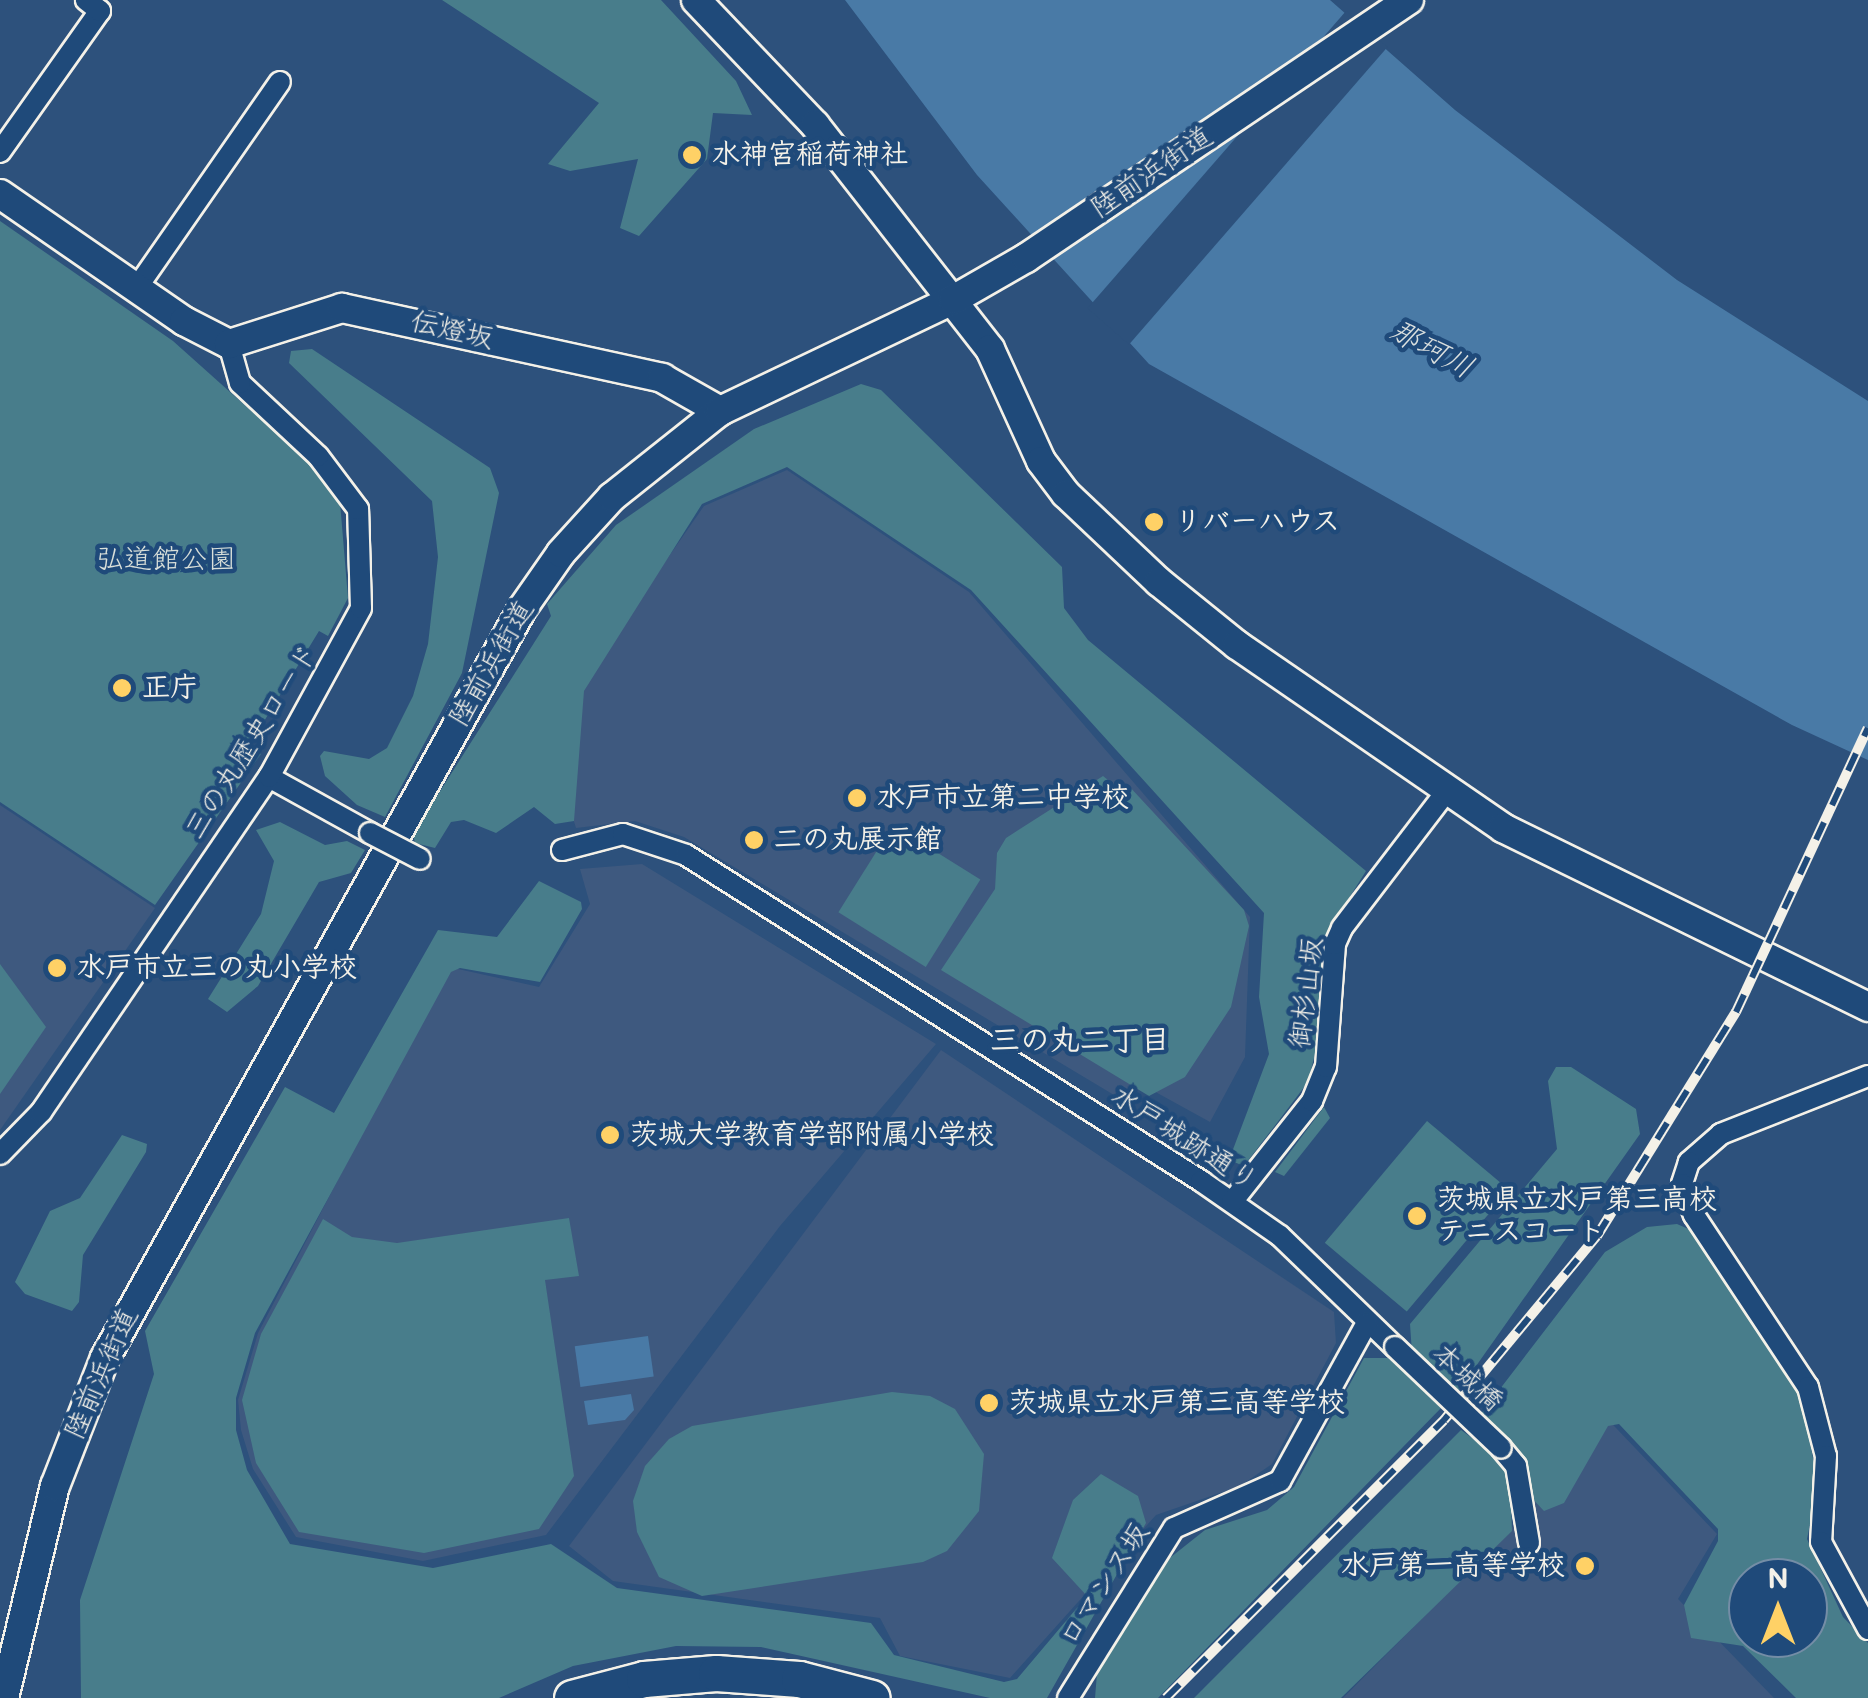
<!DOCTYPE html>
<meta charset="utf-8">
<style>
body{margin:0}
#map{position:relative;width:1868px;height:1698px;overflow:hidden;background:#2d517c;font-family:"Balsamiq Sans","Klee One",sans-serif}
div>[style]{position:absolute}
.built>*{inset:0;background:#3e597f}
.green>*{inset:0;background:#487d8b;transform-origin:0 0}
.water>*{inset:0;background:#497aa6;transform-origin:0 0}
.pier>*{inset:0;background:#2d517c;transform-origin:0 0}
.roads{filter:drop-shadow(2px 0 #f4f1e8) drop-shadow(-2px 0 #f4f1e8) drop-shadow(0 2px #f4f1e8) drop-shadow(0 -2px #f4f1e8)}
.street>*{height:20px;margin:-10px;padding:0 10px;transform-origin:10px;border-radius:10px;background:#1f4a7a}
.secondary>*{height:28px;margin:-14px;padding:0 14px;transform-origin:14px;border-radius:14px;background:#1f4a7a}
.highway>*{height:35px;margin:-17.5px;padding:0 17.5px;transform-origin:17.5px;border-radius:17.5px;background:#1f4a7a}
.rail>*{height:10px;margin-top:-5px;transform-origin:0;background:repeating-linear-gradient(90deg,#1f4a7a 0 19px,#f4f1e8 0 38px);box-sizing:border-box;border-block:2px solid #f4f1e8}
.bridges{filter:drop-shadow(2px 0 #f4f1e8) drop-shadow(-2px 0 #f4f1e8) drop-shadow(0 2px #f4f1e8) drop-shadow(0 -2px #f4f1e8)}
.street-bridge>*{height:20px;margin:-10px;padding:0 10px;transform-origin:10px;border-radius:10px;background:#1f4a7a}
.dots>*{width:28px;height:28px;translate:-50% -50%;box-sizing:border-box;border:5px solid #1f4a7a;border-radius:50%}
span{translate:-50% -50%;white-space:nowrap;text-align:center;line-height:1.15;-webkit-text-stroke:9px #1f4a7a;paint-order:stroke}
.poi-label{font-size:28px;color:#f4f1e8;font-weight:700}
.left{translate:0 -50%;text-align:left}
.right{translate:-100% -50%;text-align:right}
.street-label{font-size:28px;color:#f4f1e8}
.park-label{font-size:28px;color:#dae0da}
.water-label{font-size:30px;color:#dadfde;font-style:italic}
.neighbourhood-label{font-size:30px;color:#f4f1e8;font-weight:700}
.north{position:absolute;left:1728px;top:1558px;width:100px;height:100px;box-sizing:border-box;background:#1f4a7a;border:2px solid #748da6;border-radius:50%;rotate:0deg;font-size:28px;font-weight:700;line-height:40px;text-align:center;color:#f4f1e8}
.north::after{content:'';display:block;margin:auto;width:35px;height:45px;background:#ffd166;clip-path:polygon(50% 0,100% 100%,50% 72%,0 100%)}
</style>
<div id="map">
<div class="built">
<i style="clip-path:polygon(787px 470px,969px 592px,1250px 917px,1245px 1057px,1210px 1122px,1141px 1084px,1129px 1104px,684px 837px,635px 821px,576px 828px,560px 776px,568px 701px,704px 506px)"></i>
<i style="clip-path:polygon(0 805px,155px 908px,0 1130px)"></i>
<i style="clip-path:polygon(642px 864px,936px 1044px,780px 1226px,546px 1535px,423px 1561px,296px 1537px,253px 1469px,241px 1430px,238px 1400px,258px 1333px,449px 967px,539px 987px,590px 904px,580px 869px)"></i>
<i style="clip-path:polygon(941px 1050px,1334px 1312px,1336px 1343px,1272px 1464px,1240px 1486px,1156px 1515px,1010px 1678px,900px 1656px,880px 1618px,613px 1581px,569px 1546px)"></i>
<i style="clip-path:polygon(1597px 1408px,1717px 1534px,1678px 1599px,1774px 1698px,1343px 1698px,1511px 1529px)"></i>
</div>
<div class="green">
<i style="clip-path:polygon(442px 0,661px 0,736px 81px,752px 115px,713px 113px,707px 159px,639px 236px,620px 228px,638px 159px,570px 171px,548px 164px,599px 103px)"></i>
<i style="clip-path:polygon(0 221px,173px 341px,323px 475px,340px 502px,348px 598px,328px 636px,319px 631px,249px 746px,261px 754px,155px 905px,0 802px)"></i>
<i style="clip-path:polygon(312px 349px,490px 468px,499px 493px,462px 673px,385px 817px,357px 805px,325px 776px,320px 756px,324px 751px,369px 759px,387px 748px,413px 696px,428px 644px,438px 557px,432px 501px,289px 363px,291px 351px)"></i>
<i style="clip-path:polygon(861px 384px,881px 390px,1062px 567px,1064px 608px,1088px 640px,1366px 871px,1322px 941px,1319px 1038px,1308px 1082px,1244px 1166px,1229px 1160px,1269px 1054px,1259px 997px,1264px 913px,971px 590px,787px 467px,702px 504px,584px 691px,574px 821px,555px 824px,534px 807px,496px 833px,464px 820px,451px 822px,435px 848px,415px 843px,413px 834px,551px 616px,547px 604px,616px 525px,754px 429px)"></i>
<i style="clip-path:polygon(1103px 776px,1118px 788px,1128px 785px,1244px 910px,1249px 926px,1231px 1007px,1185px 1077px,1149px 1096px,941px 970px,995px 889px,997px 853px,1006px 838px)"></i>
<i style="clip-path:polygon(280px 822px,325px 845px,347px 841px,365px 850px,351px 873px,319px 882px,258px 986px,227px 1012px,208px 999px,261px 914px,274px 861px,256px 830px)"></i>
<i style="left:893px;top:825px;width:103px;height:103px;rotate:32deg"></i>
<i style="clip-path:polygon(539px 881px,581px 902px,582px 909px,540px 982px,460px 968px,451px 972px,255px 1333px,236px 1398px,236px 1430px,247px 1470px,290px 1544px,433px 1568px,551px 1544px,617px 1588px,871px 1623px,894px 1655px,1004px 1682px,1017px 1679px,1087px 1596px,1052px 1558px,1073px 1500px,1101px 1474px,1138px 1496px,1146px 1523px,1047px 1698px,990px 1698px,761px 1647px,676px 1646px,573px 1666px,499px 1698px,81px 1698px,80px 1600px,154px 1374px,145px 1331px,285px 1087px,334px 1113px,438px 930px,497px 937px)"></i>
<i style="clip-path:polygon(0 964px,46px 1027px,0 1094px)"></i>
<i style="clip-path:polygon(1556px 1067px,1571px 1067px,1636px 1109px,1640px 1134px,1457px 1393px,1412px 1353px,1410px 1324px,1557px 1149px,1548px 1081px)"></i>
<i style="clip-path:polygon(1324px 1107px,1330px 1118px,1284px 1176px,1275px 1172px)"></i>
<i style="left:1427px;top:1121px;width:107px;height:159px;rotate:40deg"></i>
<i style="clip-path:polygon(122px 1135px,147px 1144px,146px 1152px,83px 1255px,79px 1302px,72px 1311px,25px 1294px,15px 1282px,50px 1211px,80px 1198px)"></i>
<i style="clip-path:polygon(569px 1218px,579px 1276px,545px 1280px,574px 1476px,539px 1529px,424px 1553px,299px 1532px,256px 1463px,242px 1400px,261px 1334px,323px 1219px,352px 1237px,397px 1243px)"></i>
<i style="clip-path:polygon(evenodd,1677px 1224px,1693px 1231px,1801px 1396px,1818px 1484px,1807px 1539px,1843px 1617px,1868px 1643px,1868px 1698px,1796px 1698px,1743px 1646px,1691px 1638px,1684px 1605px,1718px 1541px,1718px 1529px,1619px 1424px,1608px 1426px,1564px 1503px,1544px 1511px,1529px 1495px,1523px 1456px,1480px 1415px,1605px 1252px,1647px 1227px,1677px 1224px,1748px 1578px,1808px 1578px,1808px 1638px,1748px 1638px,1748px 1578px)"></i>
<i style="clip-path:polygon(1364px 1358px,1388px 1358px,1443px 1406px,1158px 1698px,1095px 1698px,1097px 1673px,1166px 1561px,1205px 1530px,1267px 1510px,1294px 1487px)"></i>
<i style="clip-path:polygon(892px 1392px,930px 1396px,955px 1409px,984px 1454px,979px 1511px,947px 1551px,923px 1562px,702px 1596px,659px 1577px,637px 1532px,633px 1501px,645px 1466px,669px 1439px,692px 1426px)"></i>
<i style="clip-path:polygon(1461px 1430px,1500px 1458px,1510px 1476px,1512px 1531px,1341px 1698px,1194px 1698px)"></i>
</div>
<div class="water">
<i style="clip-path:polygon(845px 0,1330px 0,1455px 110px,1677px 280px,1868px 401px,1868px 760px,1792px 725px,1149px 364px,977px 175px)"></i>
<i style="left:648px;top:1336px;width:41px;height:74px;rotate:82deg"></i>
<i style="clip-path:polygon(631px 1394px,634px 1410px,625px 1420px,588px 1425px,584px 1401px)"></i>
</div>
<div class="pier">
<i style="left:1346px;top:11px;width:55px;height:394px;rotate:41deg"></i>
</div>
<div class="roads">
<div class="street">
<i style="left:0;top:152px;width:173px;rotate:-54.7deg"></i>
<i style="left:100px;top:11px;width:18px;rotate:-142deg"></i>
<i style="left:136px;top:289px;width:252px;rotate:-55.2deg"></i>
<i style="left:269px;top:777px;width:115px;rotate:29deg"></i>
<i style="left:562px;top:850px;width:63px;rotate:-14.7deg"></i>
<i style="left:623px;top:834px;width:66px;rotate:18.4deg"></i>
<i style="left:686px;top:855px;width:610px;rotate:32.33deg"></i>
<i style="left:1201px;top:1181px;width:96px;rotate:34.8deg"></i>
<i style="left:1280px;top:1236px;width:160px;rotate:44deg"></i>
<i style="left:1868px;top:1076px;width:158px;rotate:158.5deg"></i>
<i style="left:1721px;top:1134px;width:43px;rotate:138.8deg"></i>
<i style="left:1689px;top:1162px;width:23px;rotate:108deg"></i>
<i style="left:1682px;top:1184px;width:33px;rotate:69deg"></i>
<i style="left:1694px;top:1215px;width:206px;rotate:56.5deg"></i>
<i style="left:1808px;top:1387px;width:71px;rotate:75.4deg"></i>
<i style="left:1826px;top:1456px;width:86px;rotate:93.3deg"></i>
<i style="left:1821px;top:1542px;width:99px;rotate:61.6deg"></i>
<i style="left:0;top:1154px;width:59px;rotate:-45.7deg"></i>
<i style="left:41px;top:1112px;width:405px;rotate:-55.8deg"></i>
<i style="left:269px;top:777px;width:192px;rotate:-61.4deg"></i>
<i style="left:361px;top:608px;width:99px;rotate:-91.7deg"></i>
<i style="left:358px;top:509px;width:66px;rotate:-127deg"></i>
<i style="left:318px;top:456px;width:107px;rotate:-136.9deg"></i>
<i style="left:240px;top:383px;width:41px;rotate:-105.8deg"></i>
<i style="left:1232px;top:1202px;width:129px;rotate:-51.6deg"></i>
<i style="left:1312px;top:1101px;width:37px;rotate:-68deg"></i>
<i style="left:1326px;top:1067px;width:123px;rotate:-85.8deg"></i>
<i style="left:1335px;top:944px;width:17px;rotate:-66deg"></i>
<i style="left:1342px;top:928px;width:171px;rotate:-52.6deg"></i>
<i style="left:1501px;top:1448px;width:23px;rotate:50deg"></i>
<i style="left:1516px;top:1466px;width:78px;rotate:80.4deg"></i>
<i style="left:1068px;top:1698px;width:200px;rotate:-58.1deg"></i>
<i style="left:1174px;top:1528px;width:116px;rotate:-23.9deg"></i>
<i style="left:1280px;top:1481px;width:180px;rotate:-61.2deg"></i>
</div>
<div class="secondary">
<i style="left:696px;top:0;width:173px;rotate:46.4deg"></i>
<i style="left:815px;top:125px;width:284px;rotate:52deg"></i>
<i style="left:990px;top:349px;width:123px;rotate:65.5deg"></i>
<i style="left:1041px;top:461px;width:41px;rotate:52.9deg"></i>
<i style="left:1066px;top:494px;width:128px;rotate:43.4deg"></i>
<i style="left:1159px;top:582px;width:100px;rotate:38.9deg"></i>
<i style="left:1237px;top:645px;width:323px;rotate:34.5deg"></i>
<i style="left:1503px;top:828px;width:407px;rotate:26.1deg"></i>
<i style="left:0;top:194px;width:224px;rotate:34.6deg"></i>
<i style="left:184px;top:321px;width:51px;rotate:27.1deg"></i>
<i style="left:229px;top:344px;width:119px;rotate:-17.7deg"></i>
<i style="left:342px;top:308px;width:328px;rotate:12.3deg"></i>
<i style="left:662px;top:378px;width:67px;rotate:29.6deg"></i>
<i style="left:4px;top:1698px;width:218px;rotate:-76.5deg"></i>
<i style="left:55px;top:1486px;width:137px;rotate:-68.7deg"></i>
<i style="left:105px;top:1358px;width:857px;rotate:-60.89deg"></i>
<i style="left:522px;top:609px;width:68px;rotate:-55.1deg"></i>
<i style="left:561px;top:553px;width:76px;rotate:-47.7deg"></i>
<i style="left:612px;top:497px;width:138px;rotate:-38.5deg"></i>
<i style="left:720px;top:411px;width:258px;rotate:-25.5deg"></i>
<i style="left:953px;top:300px;width:84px;rotate:-29.9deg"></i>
<i style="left:1026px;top:258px;width:462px;rotate:-34deg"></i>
</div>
<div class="highway">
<i style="left:572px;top:1698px;width:74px;rotate:-14.8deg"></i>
<i style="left:644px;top:1679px;width:72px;rotate:-4.8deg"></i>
<i style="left:716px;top:1673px;width:83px;rotate:4.1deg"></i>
<i style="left:799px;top:1679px;width:75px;rotate:14.6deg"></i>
</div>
</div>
<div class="rail">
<i style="left:1166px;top:1698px;width:393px;rotate:-45deg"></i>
<i style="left:1444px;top:1420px;width:239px;rotate:-50.3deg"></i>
<i style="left:1597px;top:1236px;width:264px;rotate:-58.2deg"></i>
<i style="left:1736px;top:1012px;width:313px;rotate:-65.1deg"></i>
</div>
<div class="bridges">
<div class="street-bridge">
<i style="left:370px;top:833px;width:56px;rotate:27.5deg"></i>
<i style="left:1395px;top:1347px;width:146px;rotate:43.6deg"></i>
</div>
</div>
<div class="dots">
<i style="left:692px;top:155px;background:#ffd166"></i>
<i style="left:1154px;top:522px;background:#ffd166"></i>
<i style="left:122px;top:688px;background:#ffd166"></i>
<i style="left:857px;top:798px;background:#ffd166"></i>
<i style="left:754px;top:840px;background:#ffd166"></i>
<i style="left:57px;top:968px;background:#ffd166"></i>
<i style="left:610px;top:1135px;background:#ffd166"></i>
<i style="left:1417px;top:1216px;background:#ffd166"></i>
<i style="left:989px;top:1403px;background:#ffd166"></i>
<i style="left:1585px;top:1566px;background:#ffd166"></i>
</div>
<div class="poi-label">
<span class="left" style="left:712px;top:155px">水神宮稲荷神社</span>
<span class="left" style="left:1174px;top:522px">リバーハウス</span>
<span class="left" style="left:142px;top:688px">正庁</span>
<span class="left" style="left:877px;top:798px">水戸市立第二中学校</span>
<span class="left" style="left:774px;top:840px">二の丸展示館</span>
<span class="left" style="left:77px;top:968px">水戸市立三の丸小学校</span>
<span class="left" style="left:630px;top:1135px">茨城大学教育学部附属小学校</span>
<span class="left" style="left:1437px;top:1216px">茨城県立水戸第三高校<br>テニスコート</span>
<span class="left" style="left:1009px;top:1403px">茨城県立水戸第三高等学校</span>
<span class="right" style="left:1565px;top:1566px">水戸第一高等学校</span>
</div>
<div class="street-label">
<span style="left:1152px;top:173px;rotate:-34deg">陸前浜街道</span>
<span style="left:452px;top:331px;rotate:13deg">伝燈坂</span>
<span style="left:492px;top:664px;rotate:-60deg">陸前浜街道</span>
<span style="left:252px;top:742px;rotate:-58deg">三の丸歴史ロード</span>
<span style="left:1307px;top:993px;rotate:-83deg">御杉山坂</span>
<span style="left:1184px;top:1139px;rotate:33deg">水戸城跡通り</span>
<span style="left:102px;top:1374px;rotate:-66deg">陸前浜街道</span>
<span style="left:1467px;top:1378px;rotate:43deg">本城橋</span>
<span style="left:1105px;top:1585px;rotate:-57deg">ロマンス坂</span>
</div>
<div class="park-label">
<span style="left:166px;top:560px">弘道館公園</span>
</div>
<div class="water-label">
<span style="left:1431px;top:350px;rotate:28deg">那珂川</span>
</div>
<div class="neighbourhood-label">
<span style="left:1080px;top:1041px">三の丸二丁目</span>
</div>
<div class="north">N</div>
</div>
